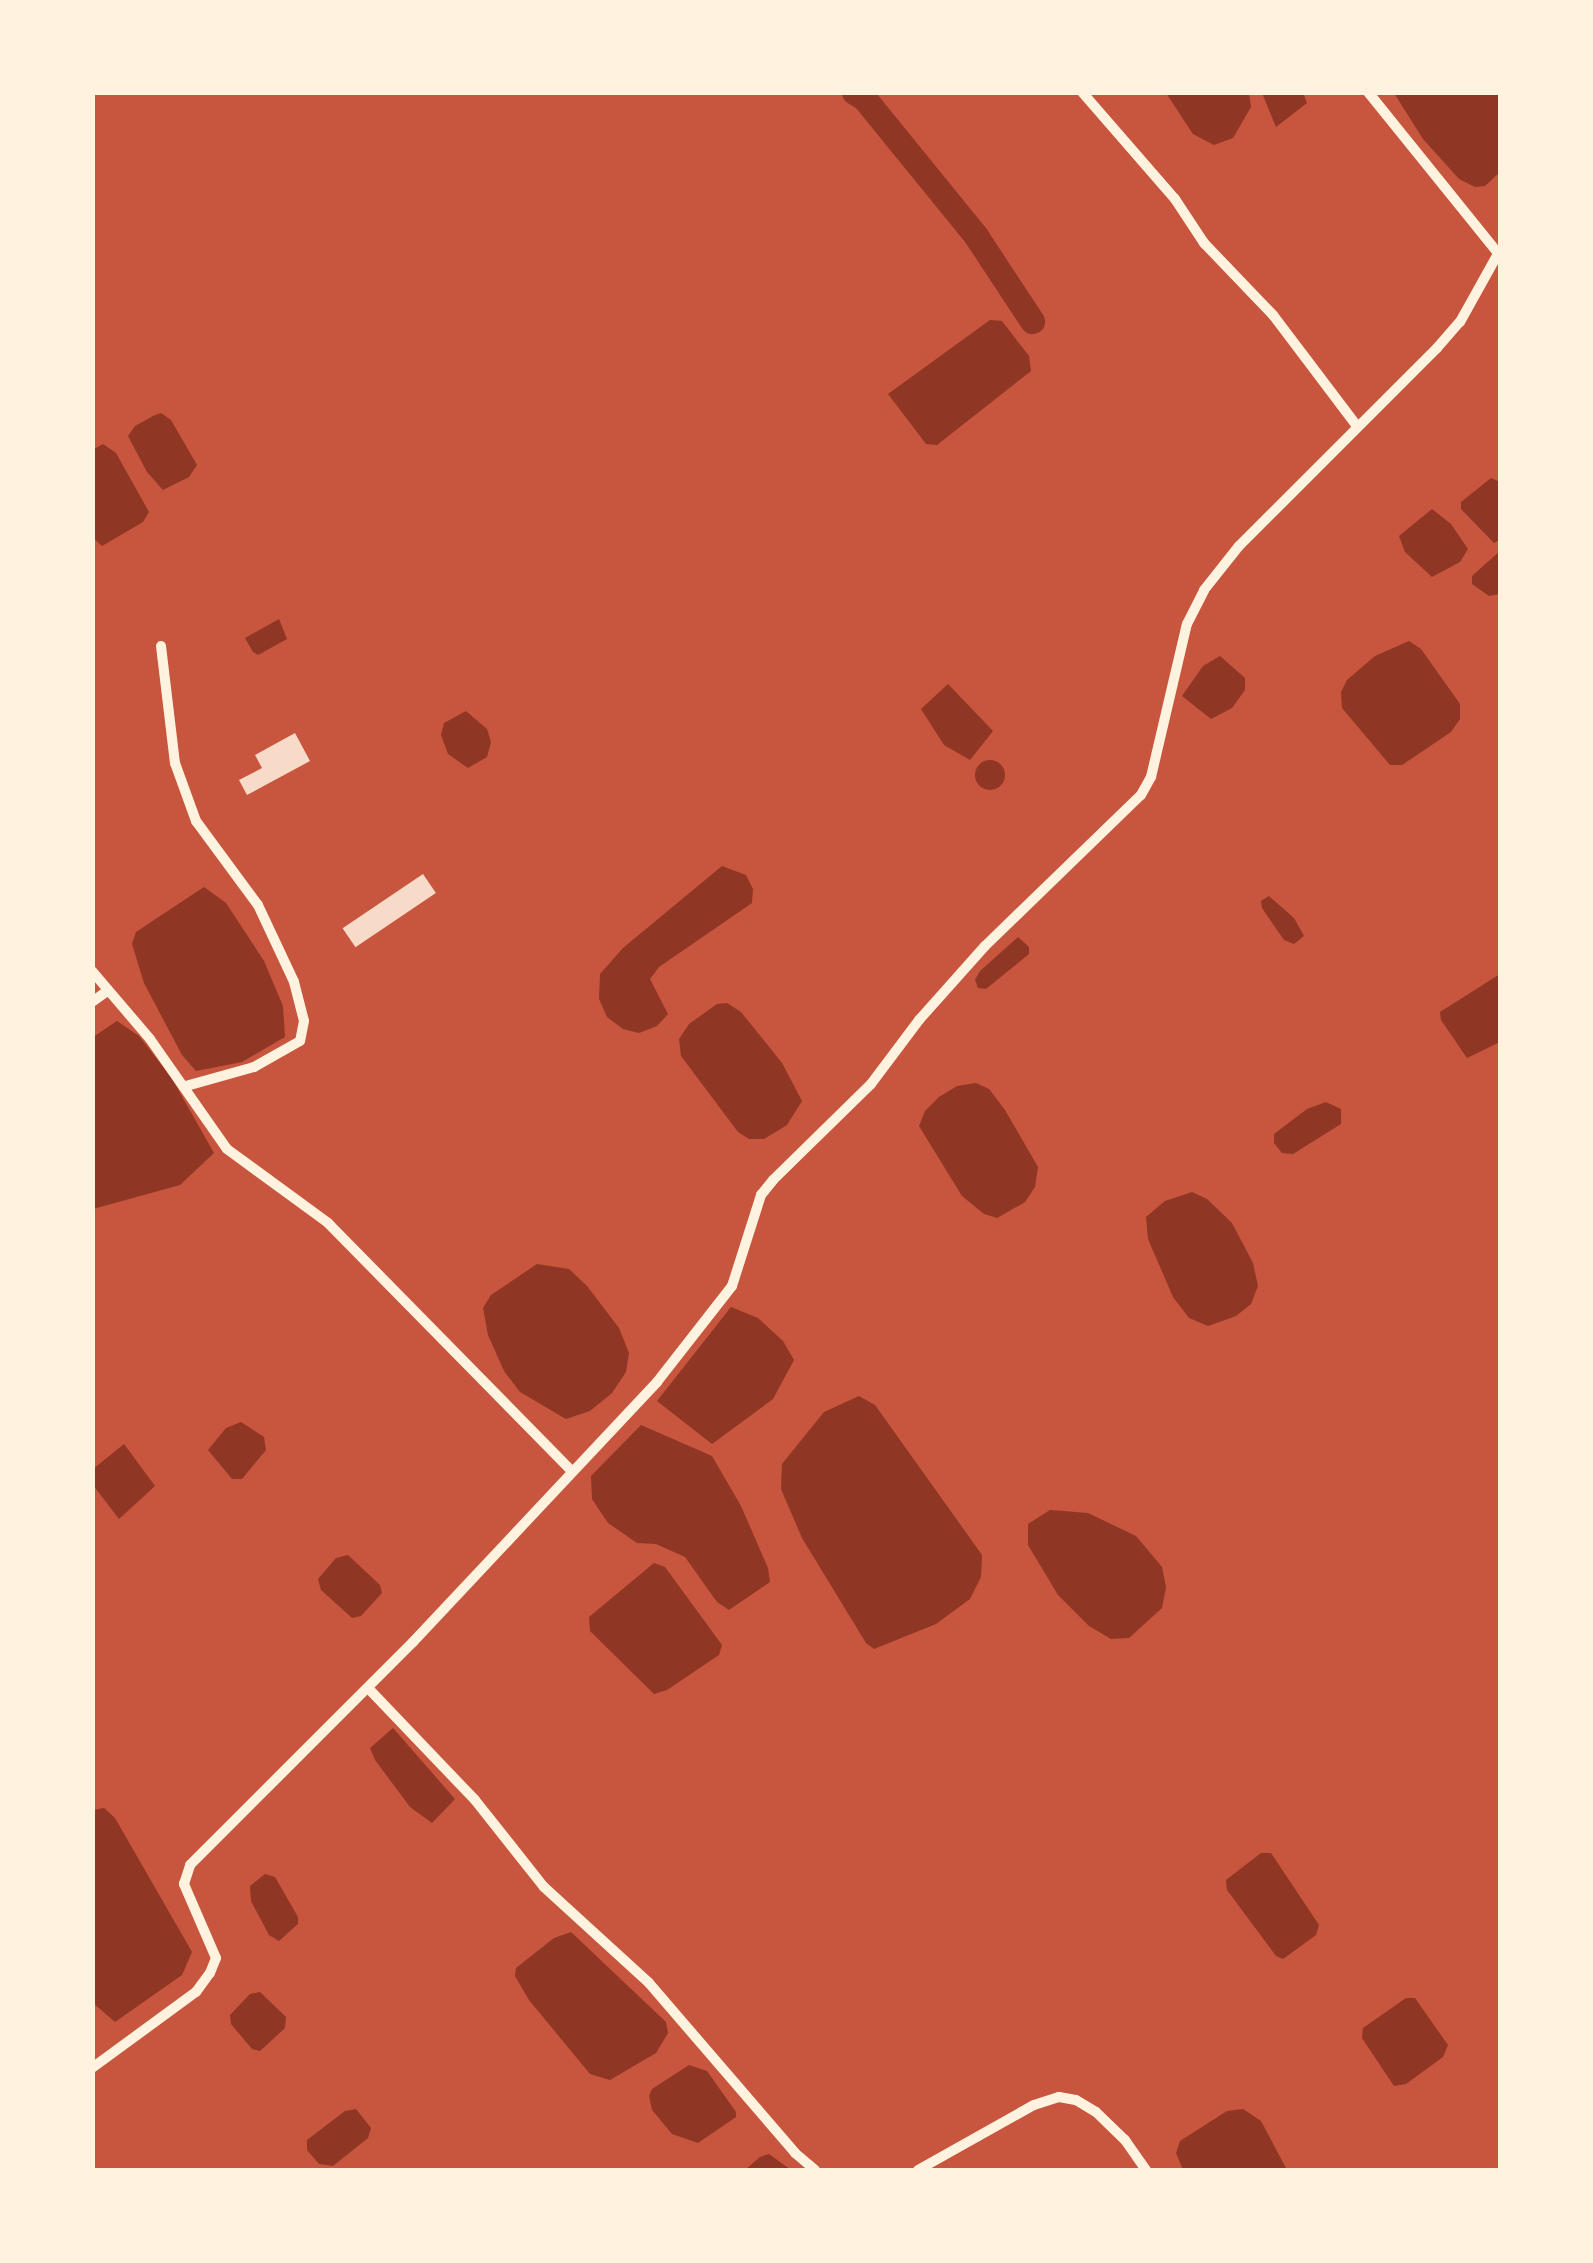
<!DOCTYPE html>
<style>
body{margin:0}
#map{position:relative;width:1593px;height:2263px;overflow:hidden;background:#c8553d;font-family:"Space Grotesk",sans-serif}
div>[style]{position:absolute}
.water>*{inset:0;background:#8f3625}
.round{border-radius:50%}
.canal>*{height:25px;margin:-12.5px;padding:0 12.5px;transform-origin:12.5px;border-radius:12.5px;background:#8f3625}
.building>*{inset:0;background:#f7dbc8;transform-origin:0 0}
.minor>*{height:10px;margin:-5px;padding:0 5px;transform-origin:5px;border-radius:5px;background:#fff3e0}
span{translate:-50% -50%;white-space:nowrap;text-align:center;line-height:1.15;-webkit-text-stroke:10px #fff3e0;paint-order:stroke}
.frame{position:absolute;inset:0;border:95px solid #fff3e0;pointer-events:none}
</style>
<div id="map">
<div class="water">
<i style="clip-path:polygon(1166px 93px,1249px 93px,1251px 107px,1233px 138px,1214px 145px,1193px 134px)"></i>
<i style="clip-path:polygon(1262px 93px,1303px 93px,1307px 103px,1276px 127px)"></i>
<i style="clip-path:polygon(1394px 93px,1500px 93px,1500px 172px,1485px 186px,1475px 187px,1459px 179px,1423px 139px)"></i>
<i style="clip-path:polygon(990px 320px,1002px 321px,1029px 356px,1031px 371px,937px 445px,926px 444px,888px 394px)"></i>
<i style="clip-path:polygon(155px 415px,161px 413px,171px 420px,197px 465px,189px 477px,163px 490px,147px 472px,128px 436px,135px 426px)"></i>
<i style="clip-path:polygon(103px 444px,116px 453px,149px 512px,143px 522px,102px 546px,93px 538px,92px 450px)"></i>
<i style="clip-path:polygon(1491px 478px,1500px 482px,1500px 540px,1494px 543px,1461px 509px,1461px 502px)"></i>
<i style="clip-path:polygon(1432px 509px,1451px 524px,1468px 549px,1460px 562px,1432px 577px,1405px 552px,1399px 536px)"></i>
<i style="clip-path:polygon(1500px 551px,1500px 594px,1489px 596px,1472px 584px,1472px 576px)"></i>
<i style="clip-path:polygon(279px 619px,287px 639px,258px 655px,253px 652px,245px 638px)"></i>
<i style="clip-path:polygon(1409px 641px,1421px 649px,1460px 704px,1460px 719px,1451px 732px,1402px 765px,1390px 765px,1342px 708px,1341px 692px,1347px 680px,1375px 656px)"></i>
<i style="clip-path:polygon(1220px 656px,1245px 678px,1245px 690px,1232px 708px,1211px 719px,1182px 696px,1203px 666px)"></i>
<i style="clip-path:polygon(948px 684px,993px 731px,970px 760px,944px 745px,921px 709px)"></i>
<i style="clip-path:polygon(466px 711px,487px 729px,491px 742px,487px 757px,468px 768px,448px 754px,441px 735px,444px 723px)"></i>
<i class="round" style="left:975px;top:760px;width:30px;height:30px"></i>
<i style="clip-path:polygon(722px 866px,746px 875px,753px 889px,752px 903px,659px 967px,650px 979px,668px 1014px,657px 1026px,639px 1033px,623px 1029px,607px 1017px,599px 999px,600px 974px,623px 948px)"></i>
<i style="clip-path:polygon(204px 887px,226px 903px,264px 961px,283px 1006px,285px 1037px,242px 1062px,196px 1071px,182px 1055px,144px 983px,132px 944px,136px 932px)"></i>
<i style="clip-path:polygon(1269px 896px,1294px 918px,1304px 936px,1294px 944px,1284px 940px,1262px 908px,1261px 901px)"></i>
<i style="clip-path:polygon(1018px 937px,1029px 947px,1029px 954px,986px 989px,978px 988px,975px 980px,980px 971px)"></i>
<i style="clip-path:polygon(1500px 974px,1500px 1042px,1467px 1058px,1441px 1020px,1440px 1012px)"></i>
<i style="clip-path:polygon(727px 1003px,741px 1012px,782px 1063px,802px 1101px,787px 1125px,764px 1139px,749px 1139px,738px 1132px,681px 1056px,679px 1039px,689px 1024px,717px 1004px)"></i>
<i style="clip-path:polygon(117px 1021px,139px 1036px,171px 1077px,214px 1153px,180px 1185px,93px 1209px,93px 1037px)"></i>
<i style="clip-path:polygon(976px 1083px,989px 1089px,1005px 1110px,1038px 1167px,1035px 1187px,1025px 1202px,997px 1218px,984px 1214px,962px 1196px,919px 1126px,925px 1111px,939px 1097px,957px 1086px)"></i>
<i style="clip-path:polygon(1326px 1102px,1341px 1109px,1341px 1124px,1293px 1154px,1282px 1153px,1274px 1143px,1274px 1134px,1307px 1109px)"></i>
<i style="clip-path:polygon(1192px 1192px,1207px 1199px,1232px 1223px,1253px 1263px,1258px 1286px,1251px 1304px,1236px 1316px,1208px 1326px,1189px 1318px,1173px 1297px,1148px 1239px,1146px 1217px,1165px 1201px)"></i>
<i style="clip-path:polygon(537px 1264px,569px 1269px,587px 1286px,619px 1328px,629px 1353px,626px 1372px,612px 1393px,590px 1411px,566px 1419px,520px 1392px,504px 1371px,488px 1335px,483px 1308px,491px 1295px)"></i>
<i style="clip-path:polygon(731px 1307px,758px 1318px,783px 1341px,794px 1360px,773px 1399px,712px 1444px,657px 1401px)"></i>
<i style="clip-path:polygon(859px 1396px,875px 1405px,982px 1555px,981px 1577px,970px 1599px,936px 1624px,874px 1649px,866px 1643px,802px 1538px,781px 1489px,782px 1464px,824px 1412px)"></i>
<i style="clip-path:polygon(241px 1422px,264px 1437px,266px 1450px,242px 1479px,232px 1479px,208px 1450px,226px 1428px)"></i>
<i style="clip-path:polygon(641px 1425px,712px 1456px,741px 1506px,768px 1568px,770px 1582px,729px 1610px,717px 1602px,685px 1557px,656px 1544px,637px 1543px,608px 1523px,592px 1499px,591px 1476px)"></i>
<i style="clip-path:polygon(124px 1444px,155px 1486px,119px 1519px,93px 1485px,93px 1469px)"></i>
<i style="clip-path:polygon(1050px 1510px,1088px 1513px,1136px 1536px,1162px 1567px,1166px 1587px,1162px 1608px,1129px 1638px,1111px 1639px,1089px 1626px,1058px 1595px,1028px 1545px,1028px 1524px)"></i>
<i style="clip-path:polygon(348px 1555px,380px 1585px,382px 1593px,361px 1616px,352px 1618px,321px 1590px,318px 1579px,336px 1558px)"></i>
<i style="clip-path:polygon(654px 1563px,665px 1567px,722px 1645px,719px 1655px,667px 1690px,654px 1694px,590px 1631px,589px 1617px)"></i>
<i style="clip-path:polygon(393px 1728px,455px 1799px,432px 1823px,410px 1807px,375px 1760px,370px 1748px)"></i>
<i style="clip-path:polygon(104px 1808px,115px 1818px,192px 1952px,182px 1975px,115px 2022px,93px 2003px,93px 1810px)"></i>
<i style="clip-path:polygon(1261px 1853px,1271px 1853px,1319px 1925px,1316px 1935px,1283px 1959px,1276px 1956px,1227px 1890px,1226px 1880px)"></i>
<i style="clip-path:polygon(265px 1874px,275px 1877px,298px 1917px,298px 1924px,279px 1941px,269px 1935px,251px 1901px,250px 1886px)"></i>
<i style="clip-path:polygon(571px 1932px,666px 2022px,668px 2033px,656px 2053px,610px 2080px,590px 2074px,529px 2000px,515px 1976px,516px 1968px,554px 1938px)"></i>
<i style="clip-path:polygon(260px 1992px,286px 2017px,285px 2028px,260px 2051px,252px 2049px,231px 2024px,230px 2015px,250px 1994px)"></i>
<i style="clip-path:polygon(1406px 1998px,1415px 1998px,1448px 2045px,1443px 2057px,1406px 2084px,1394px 2086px,1362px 2038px,1363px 2028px)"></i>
<i style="clip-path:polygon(689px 2065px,707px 2071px,736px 2112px,736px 2117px,698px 2143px,672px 2134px,652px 2110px,649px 2096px,652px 2089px)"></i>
<i style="clip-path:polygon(356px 2109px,371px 2128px,368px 2138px,333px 2166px,319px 2164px,307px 2150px,307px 2140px,345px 2111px)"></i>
<i style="clip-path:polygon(1243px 2109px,1261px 2121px,1287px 2170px,1183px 2170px,1176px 2153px,1180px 2141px,1227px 2111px)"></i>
<i style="clip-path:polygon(769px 2154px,791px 2170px,745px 2170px,760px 2157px)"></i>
</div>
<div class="canal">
<i style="left:854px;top:92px;width:12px;rotate:31deg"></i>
<i style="left:864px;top:98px;width:178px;rotate:50.9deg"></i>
<i style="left:976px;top:236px;width:102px;rotate:56.6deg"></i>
</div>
<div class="building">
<i style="clip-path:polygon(295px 733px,310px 761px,247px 795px,239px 780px,262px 768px,255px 755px)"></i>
<i style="left:423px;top:874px;width:23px;height:97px;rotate:56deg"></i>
</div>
<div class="minor">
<i style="left:1082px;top:92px;width:142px;rotate:49deg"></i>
<i style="left:1175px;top:199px;width:53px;rotate:56.6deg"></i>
<i style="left:1204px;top:243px;width:100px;rotate:46.2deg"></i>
<i style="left:1273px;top:315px;width:139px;rotate:52.9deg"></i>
<i style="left:1368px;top:92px;width:207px;rotate:51.1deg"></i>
<i style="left:161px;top:646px;width:118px;rotate:83.2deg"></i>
<i style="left:175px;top:763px;width:62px;rotate:70.1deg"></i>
<i style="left:196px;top:821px;width:104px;rotate:53.6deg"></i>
<i style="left:258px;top:905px;width:85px;rotate:64.9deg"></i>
<i style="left:294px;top:982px;width:40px;rotate:75.6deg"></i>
<i style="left:304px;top:1021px;width:20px;rotate:101deg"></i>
<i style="left:300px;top:1041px;width:53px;rotate:150.5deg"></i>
<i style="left:254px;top:1067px;width:71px;rotate:164.4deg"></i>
<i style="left:92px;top:971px;width:89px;rotate:49.5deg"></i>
<i style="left:150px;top:1039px;width:134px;rotate:55deg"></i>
<i style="left:227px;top:1149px;width:125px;rotate:36.2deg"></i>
<i style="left:328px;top:1223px;width:348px;rotate:45.5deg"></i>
<i style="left:92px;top:1002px;width:19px;rotate:-36deg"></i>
<i style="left:368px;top:1688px;width:155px;rotate:46.3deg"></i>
<i style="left:475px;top:1800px;width:111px;rotate:51.6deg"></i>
<i style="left:544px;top:1887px;width:142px;rotate:42.4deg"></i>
<i style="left:649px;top:1983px;width:224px;rotate:49.3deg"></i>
<i style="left:795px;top:2153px;width:26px;rotate:40deg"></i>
<i style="left:92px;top:2068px;width:129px;rotate:-36.2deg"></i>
<i style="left:196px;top:1992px;width:24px;rotate:-54deg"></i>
<i style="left:210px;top:1973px;width:16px;rotate:-68deg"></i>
<i style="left:216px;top:1958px;width:81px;rotate:-113.4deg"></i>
<i style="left:184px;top:1884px;width:20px;rotate:-72deg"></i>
<i style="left:190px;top:1865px;width:315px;rotate:-45deg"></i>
<i style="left:413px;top:1642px;width:357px;rotate:-46.8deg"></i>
<i style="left:657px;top:1382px;width:122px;rotate:-52deg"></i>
<i style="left:732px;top:1286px;width:96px;rotate:-72.3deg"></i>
<i style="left:761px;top:1195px;width:19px;rotate:-51deg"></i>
<i style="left:773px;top:1180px;width:137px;rotate:-44.4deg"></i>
<i style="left:871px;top:1084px;width:80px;rotate:-53.1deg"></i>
<i style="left:919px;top:1020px;width:99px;rotate:-48.3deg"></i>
<i style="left:985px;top:946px;width:217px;rotate:-44.1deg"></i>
<i style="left:1141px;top:795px;width:21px;rotate:-61deg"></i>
<i style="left:1151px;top:777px;width:157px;rotate:-76.8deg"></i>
<i style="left:1187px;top:624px;width:38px;rotate:-63deg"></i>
<i style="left:1204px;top:590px;width:56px;rotate:-51.5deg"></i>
<i style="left:1239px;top:546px;width:280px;rotate:-45deg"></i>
<i style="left:1437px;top:348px;width:35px;rotate:-49deg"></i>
<i style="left:1460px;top:322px;width:82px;rotate:-60.9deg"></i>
<i style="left:918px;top:2170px;width:133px;rotate:-29.3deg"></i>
<i style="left:1034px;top:2105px;width:26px;rotate:-18deg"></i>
<i style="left:1059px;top:2097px;width:17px;rotate:10deg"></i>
<i style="left:1076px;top:2100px;width:23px;rotate:31deg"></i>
<i style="left:1096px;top:2112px;width:40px;rotate:44deg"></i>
<i style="left:1125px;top:2140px;width:37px;rotate:55deg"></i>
</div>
<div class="frame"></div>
</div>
